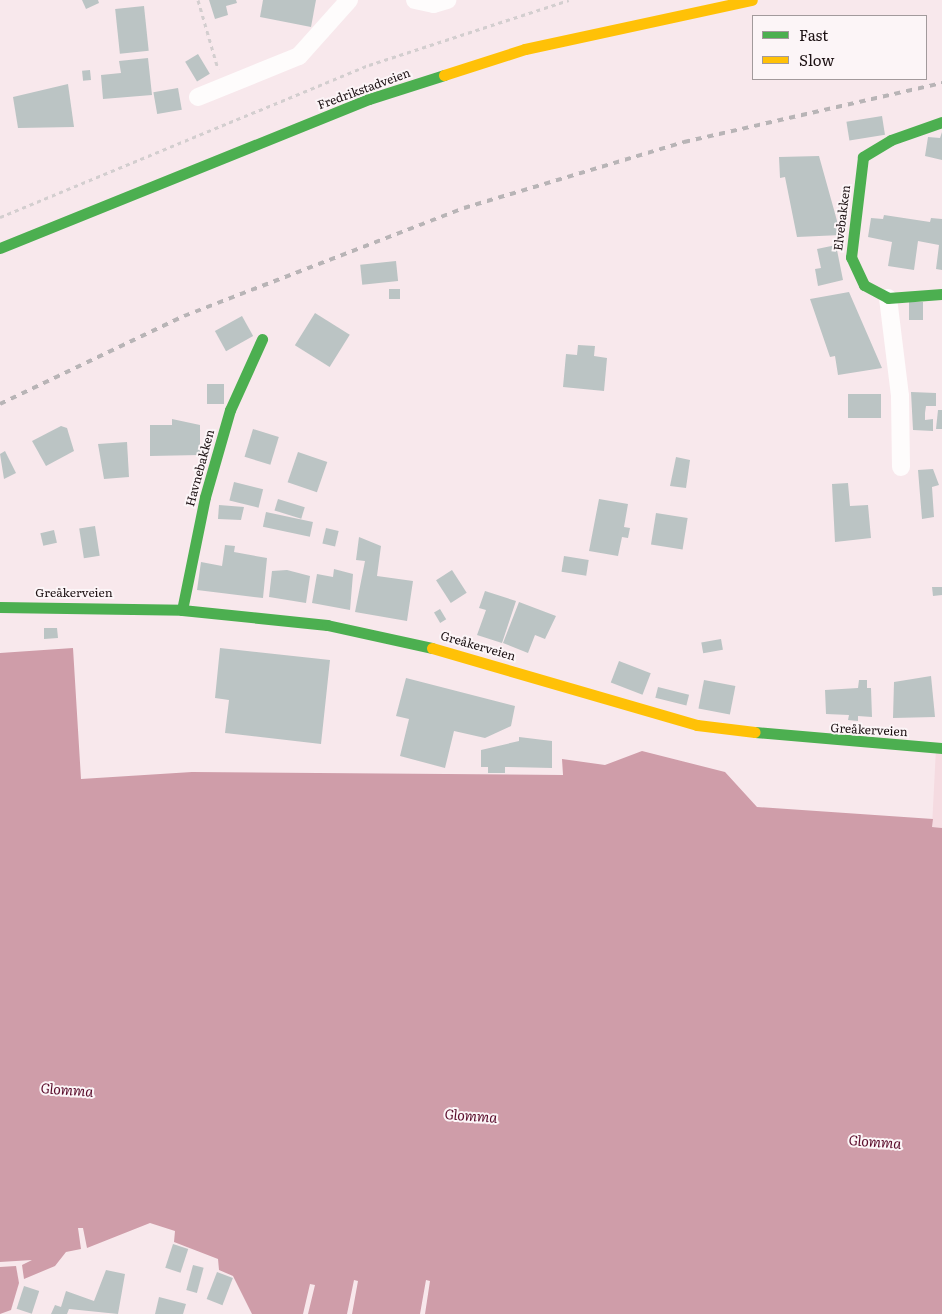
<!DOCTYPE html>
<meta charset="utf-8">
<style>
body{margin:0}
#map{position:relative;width:942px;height:1314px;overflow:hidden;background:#f8e8ec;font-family:Literata,serif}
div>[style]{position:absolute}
.built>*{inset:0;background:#f5dbe1}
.water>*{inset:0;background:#cf9da9}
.building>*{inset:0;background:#bbc4c4;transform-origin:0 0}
.path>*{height:3px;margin-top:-1.5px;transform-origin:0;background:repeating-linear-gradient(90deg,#d3cecf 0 4px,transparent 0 8px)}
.street>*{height:18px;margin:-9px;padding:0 9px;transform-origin:9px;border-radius:9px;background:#fefcfc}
.fast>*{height:11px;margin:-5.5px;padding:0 5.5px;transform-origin:5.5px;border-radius:5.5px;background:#4caf50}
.slow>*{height:11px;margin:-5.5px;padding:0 5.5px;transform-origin:5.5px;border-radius:5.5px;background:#ffc107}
.rail>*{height:4px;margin-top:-2px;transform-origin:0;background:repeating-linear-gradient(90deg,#b8b4b6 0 6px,transparent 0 12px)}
span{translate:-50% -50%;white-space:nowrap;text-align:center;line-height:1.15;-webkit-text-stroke:4px #fcf5f7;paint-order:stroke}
.street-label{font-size:12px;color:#1c1113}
.water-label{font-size:14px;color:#5a0c2b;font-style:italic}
.legend{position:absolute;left:752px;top:15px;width:175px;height:65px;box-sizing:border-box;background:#fcf5f7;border:1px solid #a29a9c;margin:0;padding:6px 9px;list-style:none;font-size:15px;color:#1c1113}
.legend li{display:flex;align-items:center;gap:10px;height:25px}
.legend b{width:25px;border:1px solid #a29a9c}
</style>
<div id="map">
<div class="built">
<i style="clip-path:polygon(936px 748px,942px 748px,942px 828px,932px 827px)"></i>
</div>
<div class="water">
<i style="clip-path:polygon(73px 648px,81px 779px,192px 772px,563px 775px,562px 759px,605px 765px,642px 751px,725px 772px,757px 807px,933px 819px,932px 827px,942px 828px,942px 1314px,425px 1314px,430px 1281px,426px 1280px,420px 1314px,352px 1314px,358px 1281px,354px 1280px,347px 1314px,308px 1314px,315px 1285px,310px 1284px,303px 1314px,252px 1314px,233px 1276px,219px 1270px,218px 1259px,174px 1242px,175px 1231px,150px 1223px,87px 1248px,83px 1228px,78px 1228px,81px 1249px,66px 1252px,55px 1266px,24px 1279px,22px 1265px,32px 1260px,0 1262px,0 653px)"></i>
<i style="clip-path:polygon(16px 1266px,19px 1283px,11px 1310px,0 1314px,0 1267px)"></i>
</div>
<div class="building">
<i style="clip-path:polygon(82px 0,98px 0,99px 3px,86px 9px)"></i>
<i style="clip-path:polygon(209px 0,236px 0,237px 3px,226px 6px,228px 15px,215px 19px)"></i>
<i style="clip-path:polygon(263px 0,316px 0,311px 27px,260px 17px)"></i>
<i style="left:144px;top:6px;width:45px;height:29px;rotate:84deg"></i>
<i style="left:198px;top:54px;width:23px;height:15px;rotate:59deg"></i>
<i style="clip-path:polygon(148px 58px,152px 95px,103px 99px,101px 75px,121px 73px,119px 61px)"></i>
<i style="left:90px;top:70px;width:10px;height:8px;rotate:84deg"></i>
<i style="clip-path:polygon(68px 84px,74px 127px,18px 128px,13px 97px)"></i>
<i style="left:178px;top:88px;width:22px;height:25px;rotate:80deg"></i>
<i style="left:882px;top:116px;width:19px;height:36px;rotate:81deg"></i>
<i style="clip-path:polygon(942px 132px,942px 160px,925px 156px,928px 137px,940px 138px)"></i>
<i style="clip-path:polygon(819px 156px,841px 235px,797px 237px,785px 177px,780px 178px,779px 157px)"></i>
<i style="clip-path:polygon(884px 215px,930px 222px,931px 218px,942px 219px,942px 270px,936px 269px,939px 245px,918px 241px,914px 270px,888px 266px,892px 242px,868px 237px,871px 218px,883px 219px)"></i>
<i style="clip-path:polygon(836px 245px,843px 280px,818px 286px,815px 269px,821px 268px,817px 249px)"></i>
<i style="left:396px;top:261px;width:20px;height:36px;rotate:84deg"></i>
<i style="left:389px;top:289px;width:11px;height:10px"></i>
<i style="clip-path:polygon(849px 292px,882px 368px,838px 375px,835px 356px,830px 357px,810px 299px)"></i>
<i style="left:909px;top:302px;width:14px;height:18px"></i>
<i style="left:315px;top:313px;width:41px;height:38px;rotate:32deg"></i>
<i style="left:242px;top:316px;width:23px;height:31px;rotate:61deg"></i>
<i style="clip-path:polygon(578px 345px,595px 346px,594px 356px,607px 358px,604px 391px,563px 387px,566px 354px,577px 355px)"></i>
<i style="left:207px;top:384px;width:17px;height:20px"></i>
<i style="clip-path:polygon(911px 392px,936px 393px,936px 406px,926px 406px,925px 413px,925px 420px,933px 419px,933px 431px,913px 430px)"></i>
<i style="left:848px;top:394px;width:33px;height:24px"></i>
<i style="clip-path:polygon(938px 410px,942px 410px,942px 429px,936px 429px)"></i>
<i style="clip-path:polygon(172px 419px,200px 425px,200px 455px,150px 456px,150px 425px,172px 425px)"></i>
<i style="clip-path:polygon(61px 426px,67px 428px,74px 451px,46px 466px,32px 441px)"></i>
<i style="left:253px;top:429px;width:27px;height:29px;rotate:17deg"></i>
<i style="clip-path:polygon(127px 442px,129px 477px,104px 479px,98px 444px)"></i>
<i style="clip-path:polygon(5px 451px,16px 473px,4px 479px,0 454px)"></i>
<i style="left:298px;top:452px;width:31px;height:32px;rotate:19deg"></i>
<i style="clip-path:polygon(676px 457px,690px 460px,686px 488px,670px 486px)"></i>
<i style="clip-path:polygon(933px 469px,939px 485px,932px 487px,934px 517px,922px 519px,918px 470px)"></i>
<i style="left:234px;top:482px;width:30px;height:19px;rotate:14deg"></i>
<i style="clip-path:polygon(848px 483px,850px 506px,868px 505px,871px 538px,835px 542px,832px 484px)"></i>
<i style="left:278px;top:499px;width:28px;height:12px;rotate:17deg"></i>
<i style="clip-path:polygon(599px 499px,628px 504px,624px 527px,630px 528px,628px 538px,622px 537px,618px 556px,589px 551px)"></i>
<i style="clip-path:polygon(219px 505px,244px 507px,241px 520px,218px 519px)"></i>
<i style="left:266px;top:512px;width:48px;height:15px;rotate:12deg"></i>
<i style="left:656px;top:513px;width:32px;height:32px;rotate:9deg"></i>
<i style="left:95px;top:526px;width:30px;height:16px;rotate:81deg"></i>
<i style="left:326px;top:528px;width:13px;height:16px;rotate:13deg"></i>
<i style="left:54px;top:530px;width:13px;height:14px;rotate:77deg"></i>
<i style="clip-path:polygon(359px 537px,381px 546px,377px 576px,413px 581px,407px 621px,355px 612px,365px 561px,356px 560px)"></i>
<i style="clip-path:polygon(225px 545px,235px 546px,234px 552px,267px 558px,263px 598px,197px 590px,201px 562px,222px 566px)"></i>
<i style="left:564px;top:556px;width:25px;height:16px;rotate:9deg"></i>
<i style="clip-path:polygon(334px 569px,353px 574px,350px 610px,312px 603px,317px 574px,333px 577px)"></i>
<i style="clip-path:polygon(287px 570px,310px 576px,306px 603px,269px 597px,272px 571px)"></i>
<i style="left:452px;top:570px;width:27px;height:19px;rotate:57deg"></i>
<i style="clip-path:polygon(932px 587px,942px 587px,942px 595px,933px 596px)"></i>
<i style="clip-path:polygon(485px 591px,516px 601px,502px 643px,477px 635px,486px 610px,479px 608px)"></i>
<i style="clip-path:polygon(519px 602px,556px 616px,545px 639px,535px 635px,528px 653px,503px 643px)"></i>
<i style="left:440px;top:609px;width:12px;height:7px;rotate:59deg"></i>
<i style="clip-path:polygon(44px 628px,57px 628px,58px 638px,44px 639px)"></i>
<i style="left:721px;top:639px;width:11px;height:20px;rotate:80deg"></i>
<i style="clip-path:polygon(220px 648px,330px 660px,321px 744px,225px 733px,229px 700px,215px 698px)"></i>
<i style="left:619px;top:661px;width:34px;height:23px;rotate:21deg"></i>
<i style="clip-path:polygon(931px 676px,935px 717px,893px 718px,894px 682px)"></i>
<i style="clip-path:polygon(406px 678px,515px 706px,511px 726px,485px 738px,454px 731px,445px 768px,400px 756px,409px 719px,396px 716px)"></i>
<i style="left:704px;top:680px;width:32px;height:29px;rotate:11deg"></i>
<i style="clip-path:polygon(859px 680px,867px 680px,867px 688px,871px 688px,872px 717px,858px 716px,858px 721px,848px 720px,849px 715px,826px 714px,825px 690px,858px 688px)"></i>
<i style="left:658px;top:687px;width:32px;height:11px;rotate:14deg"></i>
<i style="clip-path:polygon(519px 737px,552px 741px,552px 768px,505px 767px,505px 773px,488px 773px,488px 767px,481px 767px,481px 750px,519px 741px)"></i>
<i style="left:173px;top:1244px;width:16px;height:25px;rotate:18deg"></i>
<i style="left:193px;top:1265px;width:11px;height:26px;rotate:15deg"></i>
<i style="clip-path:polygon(106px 1270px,125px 1274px,118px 1314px,69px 1309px,67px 1314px,51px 1314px,55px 1305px,61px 1307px,66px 1291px,94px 1301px)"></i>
<i style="left:217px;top:1272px;width:17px;height:29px;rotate:21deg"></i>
<i style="left:24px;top:1286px;width:16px;height:24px;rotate:18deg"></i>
<i style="clip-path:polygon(159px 1297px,186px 1304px,183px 1314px,155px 1314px)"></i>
</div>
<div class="path">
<i style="left:198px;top:0;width:72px;rotate:73.8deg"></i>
<i style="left:0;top:217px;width:399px;rotate:-22.4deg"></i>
<i style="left:369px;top:65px;width:210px;rotate:-18deg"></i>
</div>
<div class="street">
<i style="left:415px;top:0;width:19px;rotate:12deg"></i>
<i style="left:434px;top:4px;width:14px;rotate:-17deg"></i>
<i style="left:198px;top:97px;width:109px;rotate:-22.1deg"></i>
<i style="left:299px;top:56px;width:75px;rotate:-48.2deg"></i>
<i style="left:888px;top:298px;width:99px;rotate:83deg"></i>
<i style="left:900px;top:396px;width:71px;rotate:89.2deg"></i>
</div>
<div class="fast">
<i style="left:942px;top:122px;width:54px;rotate:160.6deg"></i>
<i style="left:891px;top:140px;width:33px;rotate:149deg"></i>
<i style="left:863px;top:157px;width:101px;rotate:96.8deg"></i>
<i style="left:851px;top:257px;width:31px;rotate:65deg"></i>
<i style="left:864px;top:285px;width:27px;rotate:28deg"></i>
<i style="left:888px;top:298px;width:54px;rotate:-4.2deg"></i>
<i style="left:0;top:248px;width:398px;rotate:-22deg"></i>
<i style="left:369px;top:99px;width:79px;rotate:-17.7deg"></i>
<i style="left:0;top:607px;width:182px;rotate:0.9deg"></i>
<i style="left:182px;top:610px;width:146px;rotate:5.9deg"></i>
<i style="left:327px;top:625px;width:107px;rotate:12.4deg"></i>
<i style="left:182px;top:610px;width:115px;rotate:-78.5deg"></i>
<i style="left:205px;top:497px;width:91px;rotate:-74deg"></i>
<i style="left:230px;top:410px;width:78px;rotate:-65.7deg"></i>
<i style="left:755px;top:732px;width:188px;rotate:4.9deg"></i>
</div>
<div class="slow">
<i style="left:444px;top:75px;width:85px;rotate:-17.8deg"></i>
<i style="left:525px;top:49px;width:232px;rotate:-12.2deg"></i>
<i style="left:432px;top:648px;width:276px;rotate:16.2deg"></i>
<i style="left:697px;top:725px;width:58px;rotate:6.9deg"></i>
</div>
<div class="rail">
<i style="left:0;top:404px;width:204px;rotate:-25.6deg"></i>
<i style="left:184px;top:316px;width:300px;rotate:-21.1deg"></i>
<i style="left:464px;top:208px;width:230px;rotate:-16.7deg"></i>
<i style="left:684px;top:142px;width:265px;rotate:-12.9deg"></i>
</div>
<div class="street-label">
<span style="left:364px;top:89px;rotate:-20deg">Fredrikstadveien</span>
<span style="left:842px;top:218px;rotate:-83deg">Elvebakken</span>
<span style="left:200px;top:468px;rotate:-75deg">Havnebakken</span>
<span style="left:74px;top:593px">Greåkerveien</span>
<span style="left:478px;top:646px;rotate:16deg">Greåkerveien</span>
<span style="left:869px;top:730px;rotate:3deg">Greåkerveien</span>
</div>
<div class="water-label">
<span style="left:67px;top:1089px;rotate:4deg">Glomma</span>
<span style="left:471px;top:1115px;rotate:4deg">Glomma</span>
<span style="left:875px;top:1141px;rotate:4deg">Glomma</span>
</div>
<ul class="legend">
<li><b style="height:6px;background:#4caf50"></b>Fast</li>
<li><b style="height:6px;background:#ffc107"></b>Slow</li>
</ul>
</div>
